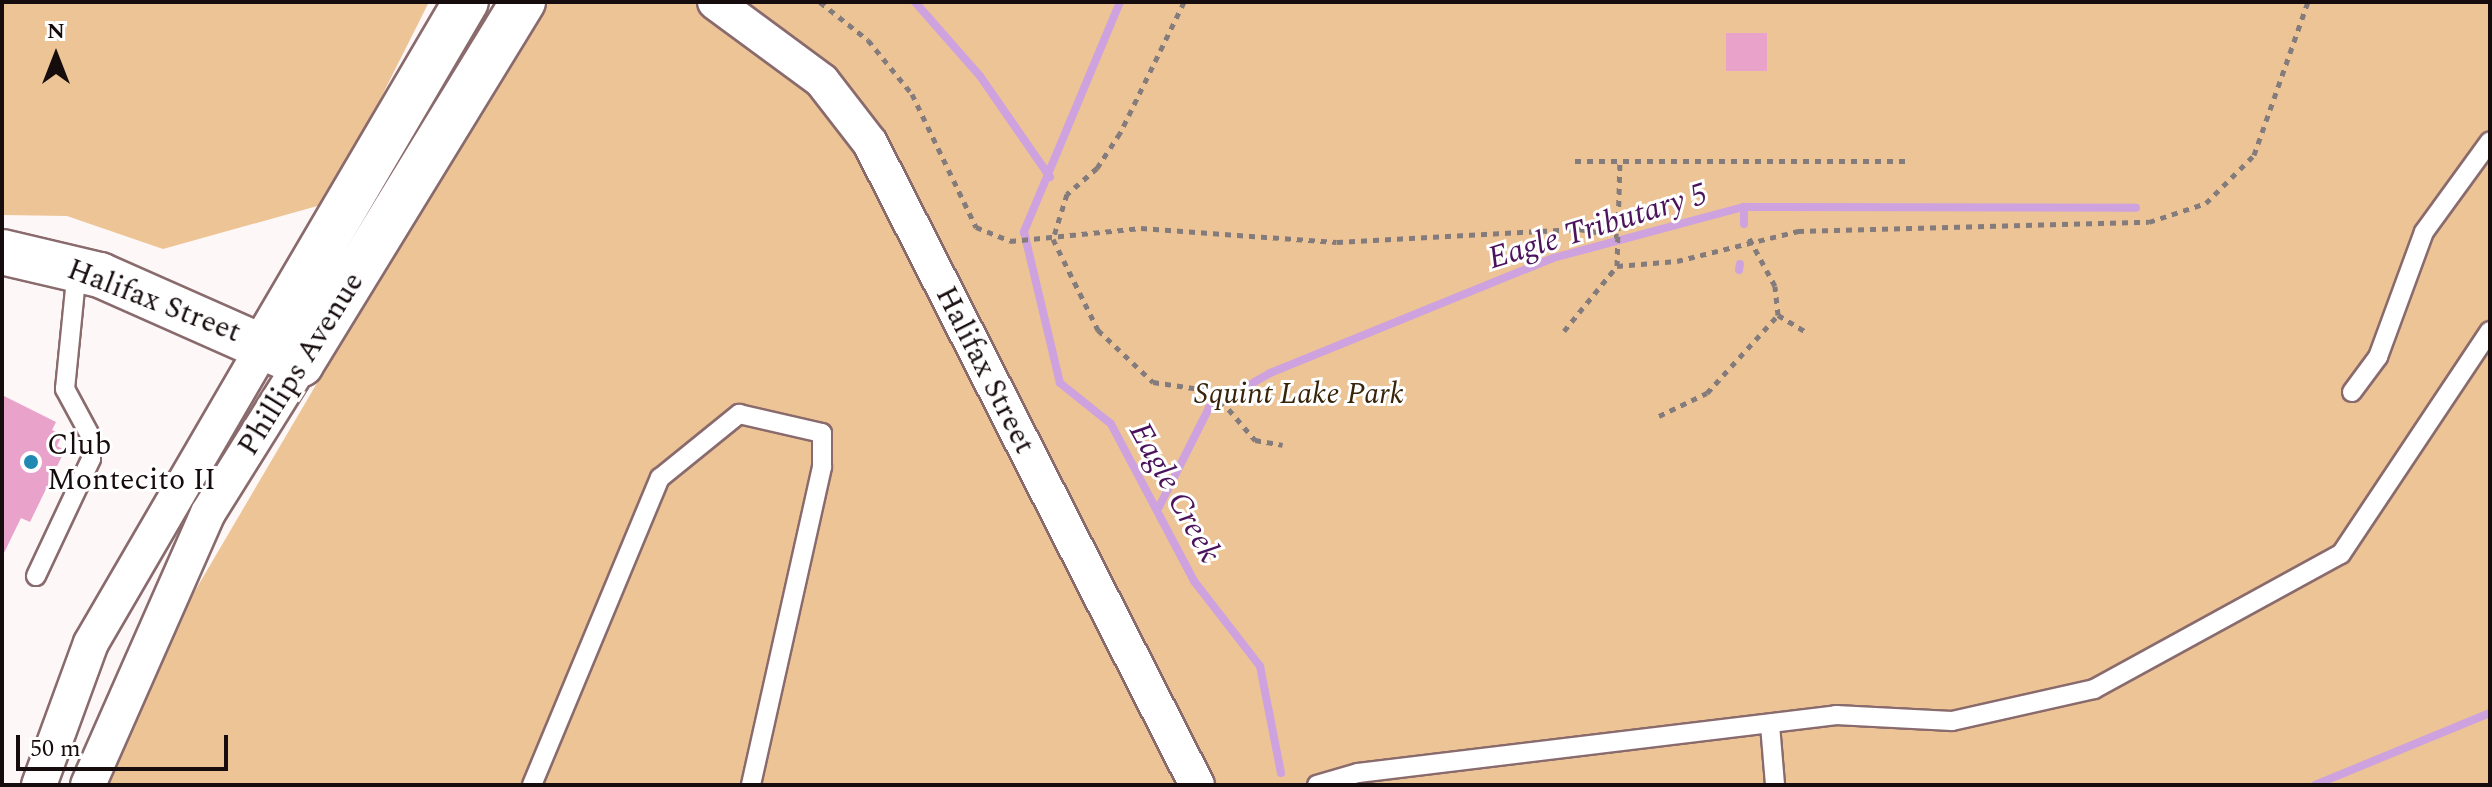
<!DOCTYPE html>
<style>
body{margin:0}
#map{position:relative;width:2492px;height:787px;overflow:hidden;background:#fef7f7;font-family:Spectral,serif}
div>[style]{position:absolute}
.green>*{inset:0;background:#edc495}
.stream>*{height:8px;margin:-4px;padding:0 4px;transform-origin:4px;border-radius:4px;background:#cda2df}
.building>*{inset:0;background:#e9a2ca;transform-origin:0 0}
.path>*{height:5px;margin-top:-2.5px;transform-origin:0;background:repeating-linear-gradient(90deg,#847b7c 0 6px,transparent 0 12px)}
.roads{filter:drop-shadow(2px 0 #8a6b6d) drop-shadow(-2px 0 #8a6b6d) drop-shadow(0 2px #8a6b6d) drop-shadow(0 -2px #8a6b6d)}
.lane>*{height:18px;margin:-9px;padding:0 9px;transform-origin:9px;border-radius:9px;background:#fff}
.street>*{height:34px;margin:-17px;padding:0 17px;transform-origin:17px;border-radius:17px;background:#fff}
.secondary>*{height:44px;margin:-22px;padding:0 22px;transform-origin:22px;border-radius:22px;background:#fff}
.dots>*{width:22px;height:22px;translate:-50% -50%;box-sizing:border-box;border:4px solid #fff;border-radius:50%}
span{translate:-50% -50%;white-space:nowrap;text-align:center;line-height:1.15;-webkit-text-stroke:6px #fff;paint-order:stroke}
.street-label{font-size:30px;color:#170c0d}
.park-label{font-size:30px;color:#392409;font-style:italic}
.poi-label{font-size:30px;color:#170c0d}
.left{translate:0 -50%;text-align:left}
.water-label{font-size:32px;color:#4a135c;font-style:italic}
.frame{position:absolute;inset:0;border:4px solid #170c0d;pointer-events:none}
.north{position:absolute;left:16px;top:16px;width:80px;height:80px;-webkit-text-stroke:6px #fff;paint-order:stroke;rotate:0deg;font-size:22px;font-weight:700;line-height:32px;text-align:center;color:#170c0d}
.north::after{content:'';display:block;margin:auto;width:28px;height:36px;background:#170c0d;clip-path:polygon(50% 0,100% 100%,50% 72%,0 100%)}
.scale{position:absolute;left:16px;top:735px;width:212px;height:36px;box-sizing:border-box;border:4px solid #170c0d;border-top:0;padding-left:10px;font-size:24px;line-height:28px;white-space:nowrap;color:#170c0d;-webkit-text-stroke:6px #fff;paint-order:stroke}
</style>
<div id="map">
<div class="green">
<i style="clip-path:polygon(2px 2px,429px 2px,328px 203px,163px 249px,67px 216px,2px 215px)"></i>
<i style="clip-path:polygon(541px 2px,2490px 2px,2490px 785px,108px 785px,169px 635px)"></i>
</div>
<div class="stream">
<i style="left:915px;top:2px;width:98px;rotate:48.7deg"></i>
<i style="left:980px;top:76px;width:123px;rotate:55.3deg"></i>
<i style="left:1120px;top:2px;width:249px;rotate:112.7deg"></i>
<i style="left:1024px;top:232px;width:155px;rotate:76.6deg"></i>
<i style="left:1060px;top:383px;width:65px;rotate:38.8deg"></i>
<i style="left:1111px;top:424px;width:178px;rotate:62.1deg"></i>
<i style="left:1194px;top:581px;width:108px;rotate:52.2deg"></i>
<i style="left:1260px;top:666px;width:109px;rotate:78.9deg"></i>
<i style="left:1744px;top:207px;width:17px;rotate:90deg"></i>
<i style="left:1739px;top:270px;width:6px;rotate:-81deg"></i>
<i style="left:1159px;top:507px;width:111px;rotate:-63.2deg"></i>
<i style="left:1209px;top:408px;width:70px;rotate:-29.8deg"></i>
<i style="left:1270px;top:373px;width:305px;rotate:-22.1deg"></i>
<i style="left:1553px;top:258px;width:198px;rotate:-15deg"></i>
<i style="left:1744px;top:207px;width:392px;rotate:0.1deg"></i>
<i style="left:2315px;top:785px;width:189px;rotate:-22.4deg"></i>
</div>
<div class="building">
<i style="left:1726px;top:33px;width:41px;height:38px"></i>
<i style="clip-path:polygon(2px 395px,56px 422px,52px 430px,62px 435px,57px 446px,65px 450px,30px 522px,21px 518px,2px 557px)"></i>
</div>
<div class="path">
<i style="left:820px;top:2px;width:61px;rotate:38.4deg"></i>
<i style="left:868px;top:40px;width:70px;rotate:50.8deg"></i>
<i style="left:912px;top:94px;width:148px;rotate:64.3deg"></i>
<i style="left:976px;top:227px;width:37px;rotate:22deg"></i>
<i style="left:1010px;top:241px;width:132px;rotate:-5.7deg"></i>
<i style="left:1141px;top:228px;width:196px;rotate:4.1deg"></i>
<i style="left:1337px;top:242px;width:242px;rotate:-3.1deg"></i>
<i style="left:1579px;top:229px;width:40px;rotate:10deg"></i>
<i style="left:1184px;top:2px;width:146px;rotate:116deg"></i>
<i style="left:1120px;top:133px;width:42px;rotate:123.3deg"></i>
<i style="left:1097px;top:168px;width:40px;rotate:139deg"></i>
<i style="left:1067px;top:194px;width:47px;rotate:107.3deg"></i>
<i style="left:1053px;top:239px;width:102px;rotate:63.7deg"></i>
<i style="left:1098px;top:330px;width:76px;rotate:43.4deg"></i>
<i style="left:1153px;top:382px;width:61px;rotate:8.5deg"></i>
<i style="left:1213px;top:391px;width:65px;rotate:49.4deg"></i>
<i style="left:1255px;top:440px;width:28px;rotate:10deg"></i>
<i style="left:1575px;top:161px;width:330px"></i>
<i style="left:1617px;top:266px;width:60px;rotate:-4.8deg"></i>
<i style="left:1677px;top:261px;width:125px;rotate:-13.9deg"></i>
<i style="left:1798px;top:231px;width:351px;rotate:-1.5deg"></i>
<i style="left:2149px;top:222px;width:60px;rotate:-18.4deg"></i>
<i style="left:2206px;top:203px;width:68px;rotate:-45deg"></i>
<i style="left:2254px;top:155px;width:162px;rotate:-70.6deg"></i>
<i style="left:1778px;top:315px;width:35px;rotate:31deg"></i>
<i style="left:1564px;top:331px;width:84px;rotate:-50.8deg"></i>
<i style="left:1617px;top:266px;width:105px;rotate:-88.4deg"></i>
<i style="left:1659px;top:416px;width:53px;rotate:-25.6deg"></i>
<i style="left:1707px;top:393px;width:105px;rotate:-47.7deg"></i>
<i style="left:1778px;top:315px;width:29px;rotate:-96deg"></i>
<i style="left:1775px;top:286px;width:55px;rotate:-118.4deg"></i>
</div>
<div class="roads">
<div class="lane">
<i style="left:2352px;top:392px;width:44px;rotate:-53.4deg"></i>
<i style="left:2378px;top:357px;width:133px;rotate:-69.8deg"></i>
<i style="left:2424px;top:232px;width:112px;rotate:-54deg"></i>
<i style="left:36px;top:576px;width:129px;rotate:-64.8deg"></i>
<i style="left:91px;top:459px;width:22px;rotate:-90deg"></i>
<i style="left:91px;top:437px;width:55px;rotate:-118.4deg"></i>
<i style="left:65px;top:389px;width:122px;rotate:-84.3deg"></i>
<i style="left:1770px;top:725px;width:60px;rotate:85.2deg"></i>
<i style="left:532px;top:785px;width:333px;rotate:-67.4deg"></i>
<i style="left:660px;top:478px;width:102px;rotate:-39deg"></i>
<i style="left:739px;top:414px;width:85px;rotate:12.9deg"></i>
<i style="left:822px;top:433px;width:34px;rotate:90deg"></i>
<i style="left:822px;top:467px;width:326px;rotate:102.6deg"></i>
<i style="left:1317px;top:785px;width:43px;rotate:-16.3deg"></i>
<i style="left:1358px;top:773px;width:482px;rotate:-6.9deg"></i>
<i style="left:1836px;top:715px;width:116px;rotate:3deg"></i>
<i style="left:1952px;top:721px;width:146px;rotate:-12.7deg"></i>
<i style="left:2094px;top:689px;width:281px;rotate:-28.7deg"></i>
<i style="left:2341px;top:554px;width:268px;rotate:-56.3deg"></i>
</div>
<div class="street">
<i style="left:715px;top:2px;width:133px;rotate:36.4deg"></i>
<i style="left:822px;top:81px;width:78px;rotate:52.3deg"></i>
<i style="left:870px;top:143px;width:720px;rotate:63.01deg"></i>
<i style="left:39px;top:785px;width:151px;rotate:-69.9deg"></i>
<i style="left:91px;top:643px;width:346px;rotate:-59.8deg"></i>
<i style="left:88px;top:785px;width:297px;rotate:-66.2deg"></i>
<i style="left:208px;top:513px;width:176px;rotate:-58deg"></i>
</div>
<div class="secondary">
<i style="left:2px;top:252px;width:101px;rotate:13.2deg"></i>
<i style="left:100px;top:275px;width:220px;rotate:23.9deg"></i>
<i style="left:301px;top:364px;width:425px;rotate:-58.5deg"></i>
<i style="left:265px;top:344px;width:397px;rotate:-59.6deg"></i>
</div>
</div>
<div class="dots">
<i style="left:31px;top:462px;background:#2189b1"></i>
</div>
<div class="street-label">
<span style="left:154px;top:301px;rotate:21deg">Halifax Street</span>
<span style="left:301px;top:364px;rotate:-58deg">Phillips Avenue</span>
<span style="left:985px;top:370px;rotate:63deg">Halifax Street</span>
</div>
<div class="park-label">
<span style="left:1299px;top:394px">Squint Lake Park</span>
</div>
<div class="poi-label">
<span class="left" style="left:47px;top:462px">Club<br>Montecito II</span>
</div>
<div class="water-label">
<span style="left:1598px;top:227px;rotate:-17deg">Eagle Tributary 5</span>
<span style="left:1174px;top:493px;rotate:61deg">Eagle Creek</span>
</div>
<div class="frame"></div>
<div class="north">N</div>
<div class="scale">50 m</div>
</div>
